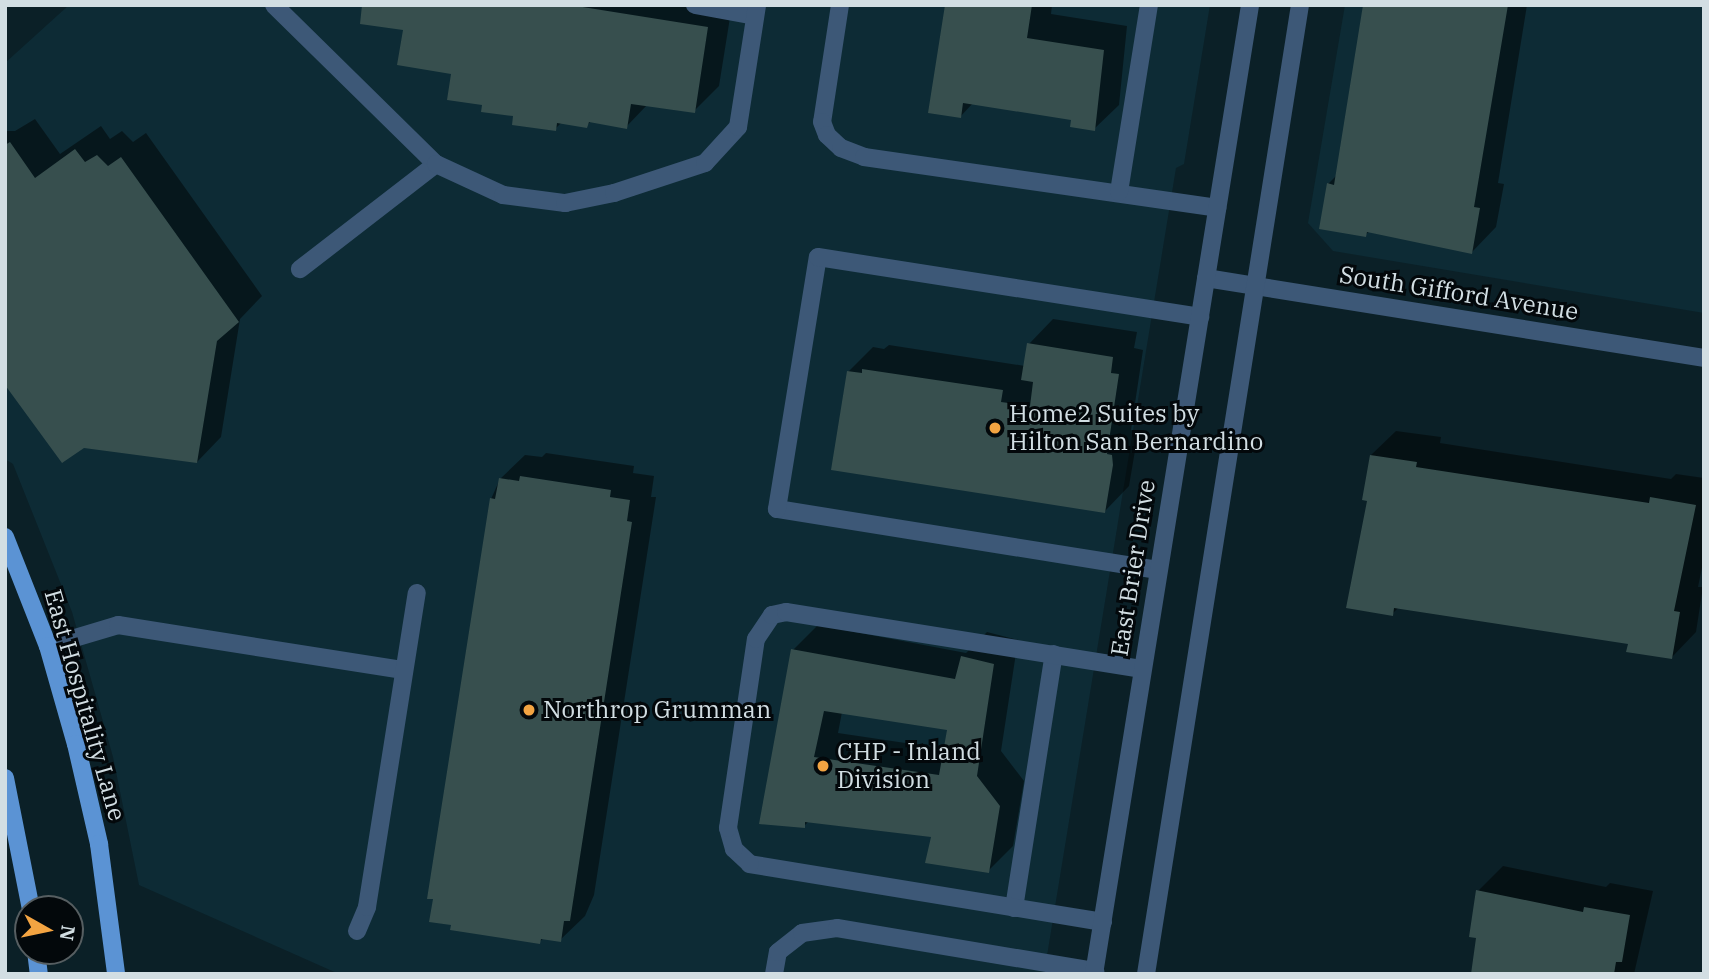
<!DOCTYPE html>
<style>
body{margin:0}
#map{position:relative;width:1709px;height:979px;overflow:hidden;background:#0b2027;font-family:"IBM Plex Serif",serif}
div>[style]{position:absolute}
.built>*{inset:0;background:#0d2b35}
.shadow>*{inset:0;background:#0007}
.building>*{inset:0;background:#374f4e}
.minor>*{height:18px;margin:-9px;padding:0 9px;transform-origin:9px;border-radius:9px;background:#3d5877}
.major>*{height:18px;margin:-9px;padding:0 9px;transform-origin:9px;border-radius:9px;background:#5b93d4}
.dots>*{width:19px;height:19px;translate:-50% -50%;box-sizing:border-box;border:4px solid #03080b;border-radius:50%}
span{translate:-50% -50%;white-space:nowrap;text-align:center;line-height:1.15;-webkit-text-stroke:6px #03080b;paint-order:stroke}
.street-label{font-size:24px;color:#d2dee3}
.poi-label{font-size:24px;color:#d2dee3}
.left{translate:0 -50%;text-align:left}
.frame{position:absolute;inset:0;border:7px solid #d2dee3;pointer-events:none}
.north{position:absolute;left:14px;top:895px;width:70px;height:70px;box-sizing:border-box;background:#03080b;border:2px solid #565e61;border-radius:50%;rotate:99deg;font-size:19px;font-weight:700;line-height:28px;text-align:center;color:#d2dee3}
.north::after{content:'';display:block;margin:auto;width:24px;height:32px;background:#f3a442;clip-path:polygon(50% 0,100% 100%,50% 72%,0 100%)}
</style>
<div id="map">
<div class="built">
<i style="clip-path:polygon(69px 5px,1210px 5px,1184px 164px,1176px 168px,1044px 974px,339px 974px,139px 885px,113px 757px,72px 612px,13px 464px,5px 459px,5px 63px)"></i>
<i style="clip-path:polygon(1345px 5px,1704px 5px,1704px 313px,1333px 251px,1308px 223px)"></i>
</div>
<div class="shadow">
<i style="clip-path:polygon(364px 5px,732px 5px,719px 86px,694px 111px,648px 104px,626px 127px,591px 121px,586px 126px,562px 122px,555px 129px,484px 104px,405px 28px)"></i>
<i style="clip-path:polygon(947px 5px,1052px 5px,1051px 14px,1127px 26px,1119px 105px,1094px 129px,1073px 119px,973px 103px,960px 117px)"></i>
<i style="clip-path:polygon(1365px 5px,1527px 5px,1498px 183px,1504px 184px,1496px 227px,1472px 252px,1370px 231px,1365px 235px,1328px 184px,1337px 175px)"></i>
<i style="clip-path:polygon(35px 119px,60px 154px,101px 126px,110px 139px,122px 131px,133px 142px,146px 133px,262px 296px,240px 319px,221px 437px,197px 462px,5px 382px,5px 131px,15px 131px)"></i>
<i style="clip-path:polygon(1053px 319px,1137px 332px,1134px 348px,1143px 350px,1131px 430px,1136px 431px,1137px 439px,1129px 486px,1105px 511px,848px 372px,873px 347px,884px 349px,889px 345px,1025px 366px,1029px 344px)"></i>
<i style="clip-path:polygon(1396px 431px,1441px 437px,1440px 443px,1671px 479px,1676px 474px,1704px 478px,1704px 558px,1698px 587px,1703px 587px,1696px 632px,1672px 657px,1630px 643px,1399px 607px,1392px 614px,1369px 499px,1371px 455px)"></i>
<i style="clip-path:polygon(546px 453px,634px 466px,633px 473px,654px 476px,651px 497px,656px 497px,594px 895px,585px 916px,560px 940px,544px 938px,539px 942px,491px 499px,500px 479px,525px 455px,542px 457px)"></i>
<i style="clip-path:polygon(evenodd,818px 625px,966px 653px,987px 632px,1018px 640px,1001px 751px,1024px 781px,1013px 846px,988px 871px,933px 836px,810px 820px,804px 826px,793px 650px,818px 625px,842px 712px,949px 729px,946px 749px,838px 733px,842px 712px)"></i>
<i style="clip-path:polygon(1503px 866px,1606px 887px,1610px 883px,1653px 891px,1634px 974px,1472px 974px,1478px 937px,1478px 891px)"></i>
</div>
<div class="building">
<i style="clip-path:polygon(362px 5px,570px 5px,708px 27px,695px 113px,631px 104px,627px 129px,589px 122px,587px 128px,557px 123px,556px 131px,512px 125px,513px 116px,481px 112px,482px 105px,447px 100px,451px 74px,397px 65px,403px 30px,360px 24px)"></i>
<i style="clip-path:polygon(945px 5px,1032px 5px,1027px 38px,1104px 50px,1095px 131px,1070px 127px,1071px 120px,963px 103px,961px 118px,928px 113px)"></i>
<i style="clip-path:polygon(1363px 5px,1508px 5px,1474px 207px,1480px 208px,1472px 254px,1367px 232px,1366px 237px,1319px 229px,1327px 183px,1334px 185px)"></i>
<i style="clip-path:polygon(10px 142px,35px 178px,75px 149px,85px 162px,97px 155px,108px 166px,121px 157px,239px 322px,217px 341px,197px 463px,84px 448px,62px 463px,5px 385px,5px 145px)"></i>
<i style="clip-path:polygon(1027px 343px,1113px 357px,1111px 373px,1119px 374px,1107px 454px,1112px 455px,1113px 465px,1105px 513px,831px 470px,847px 371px,862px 373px,862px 369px,1003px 390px,1001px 402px,1030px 406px,1033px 382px,1021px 380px)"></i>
<i style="clip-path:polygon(1370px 455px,1417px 462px,1416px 467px,1649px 503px,1650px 497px,1696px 505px,1674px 611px,1680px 612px,1672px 659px,1626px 652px,1628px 644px,1394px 608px,1393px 616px,1346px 608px,1367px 501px,1362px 500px)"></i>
<i style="clip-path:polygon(520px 476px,611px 490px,610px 497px,630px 500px,627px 521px,632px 522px,570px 921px,564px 921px,561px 942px,541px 939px,540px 944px,450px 930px,451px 925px,429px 922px,433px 899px,427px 899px,490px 498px,495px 499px,499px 478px,519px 481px)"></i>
<i style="clip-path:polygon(evenodd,791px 649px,955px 679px,961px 656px,994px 664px,977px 776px,1000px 806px,989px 873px,925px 863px,931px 837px,805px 822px,805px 828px,759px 824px,791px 649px,824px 711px,947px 730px,939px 775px,814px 757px,824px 711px)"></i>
<i style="clip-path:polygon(1476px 890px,1583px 912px,1584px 907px,1630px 915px,1622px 962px,1616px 962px,1614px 974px,1471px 974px,1476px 938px,1469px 937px)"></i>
</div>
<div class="minor">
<i style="left:274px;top:5px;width:227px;rotate:44.5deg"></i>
<i style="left:436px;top:164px;width:172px;rotate:142.3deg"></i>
<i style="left:695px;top:5px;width:61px;rotate:10.4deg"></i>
<i style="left:840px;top:5px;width:118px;rotate:98.7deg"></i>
<i style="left:822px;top:122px;width:14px;rotate:69deg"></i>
<i style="left:827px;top:135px;width:19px;rotate:43deg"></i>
<i style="left:841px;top:148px;width:25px;rotate:21deg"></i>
<i style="left:864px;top:157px;width:357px;rotate:8.2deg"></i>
<i style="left:436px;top:164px;width:74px;rotate:24.8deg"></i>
<i style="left:503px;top:195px;width:63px;rotate:7.4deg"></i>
<i style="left:565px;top:203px;width:50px;rotate:-11.5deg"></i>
<i style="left:614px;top:193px;width:96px;rotate:-18.2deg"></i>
<i style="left:705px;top:163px;width:49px;rotate:-47.5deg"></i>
<i style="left:738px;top:127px;width:123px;rotate:-81.1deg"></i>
<i style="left:1119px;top:192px;width:189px;rotate:-80.9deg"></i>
<i style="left:1206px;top:278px;width:504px;rotate:9.13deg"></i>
<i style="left:1158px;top:570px;width:386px;rotate:-170.9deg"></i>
<i style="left:777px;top:509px;width:255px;rotate:-80.8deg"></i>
<i style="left:818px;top:257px;width:387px;rotate:8.9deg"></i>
<i style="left:48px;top:646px;width:73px;rotate:-16.7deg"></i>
<i style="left:118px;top:625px;width:289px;rotate:9deg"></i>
<i style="left:1014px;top:908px;width:257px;rotate:-81.1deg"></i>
<i style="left:1103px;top:922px;width:358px;rotate:-170.7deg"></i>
<i style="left:750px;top:864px;width:22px;rotate:-137deg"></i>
<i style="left:734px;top:849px;width:22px;rotate:-106deg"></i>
<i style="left:728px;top:828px;width:191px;rotate:-81.6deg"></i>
<i style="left:756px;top:639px;width:29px;rotate:-56deg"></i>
<i style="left:772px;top:615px;width:14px;rotate:-12deg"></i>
<i style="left:786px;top:612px;width:361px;rotate:9.1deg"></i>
<i style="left:357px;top:931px;width:26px;rotate:-67deg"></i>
<i style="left:367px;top:907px;width:318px;rotate:-81deg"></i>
<i style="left:774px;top:974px;width:22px;rotate:-80deg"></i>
<i style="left:778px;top:952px;width:31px;rotate:-38deg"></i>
<i style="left:802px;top:933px;width:35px;rotate:-8deg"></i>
<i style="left:837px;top:928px;width:262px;rotate:9.5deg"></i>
<i style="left:1094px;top:974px;width:981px;rotate:-80.85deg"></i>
<i style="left:1146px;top:974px;width:981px;rotate:-80.97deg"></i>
</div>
<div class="major">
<i style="left:5px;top:537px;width:117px;rotate:68.5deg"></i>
<i style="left:48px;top:646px;width:102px;rotate:74.1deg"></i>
<i style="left:76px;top:744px;width:103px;rotate:77deg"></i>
<i style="left:99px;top:844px;width:131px;rotate:82.5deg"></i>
<i style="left:5px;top:778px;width:134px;rotate:78.8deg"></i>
<i style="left:36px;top:951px;width:23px;rotate:83deg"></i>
</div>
<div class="dots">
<i style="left:995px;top:428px;background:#f3a442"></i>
<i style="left:529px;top:710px;background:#f3a442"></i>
<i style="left:823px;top:766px;background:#f3a442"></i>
</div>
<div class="street-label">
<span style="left:1459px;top:293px;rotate:9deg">South Gifford Avenue</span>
<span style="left:1133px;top:568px;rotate:-81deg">East Brier Drive</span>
<span style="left:85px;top:705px;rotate:74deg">East Hospitality Lane</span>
</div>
<div class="poi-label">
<span class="left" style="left:1009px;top:428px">Home2 Suites by<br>Hilton San Bernardino</span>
<span class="left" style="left:543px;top:710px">Northrop Grumman</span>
<span class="left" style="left:837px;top:766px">CHP - Inland<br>Division</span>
</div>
<div class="frame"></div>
<div class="north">N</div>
</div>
